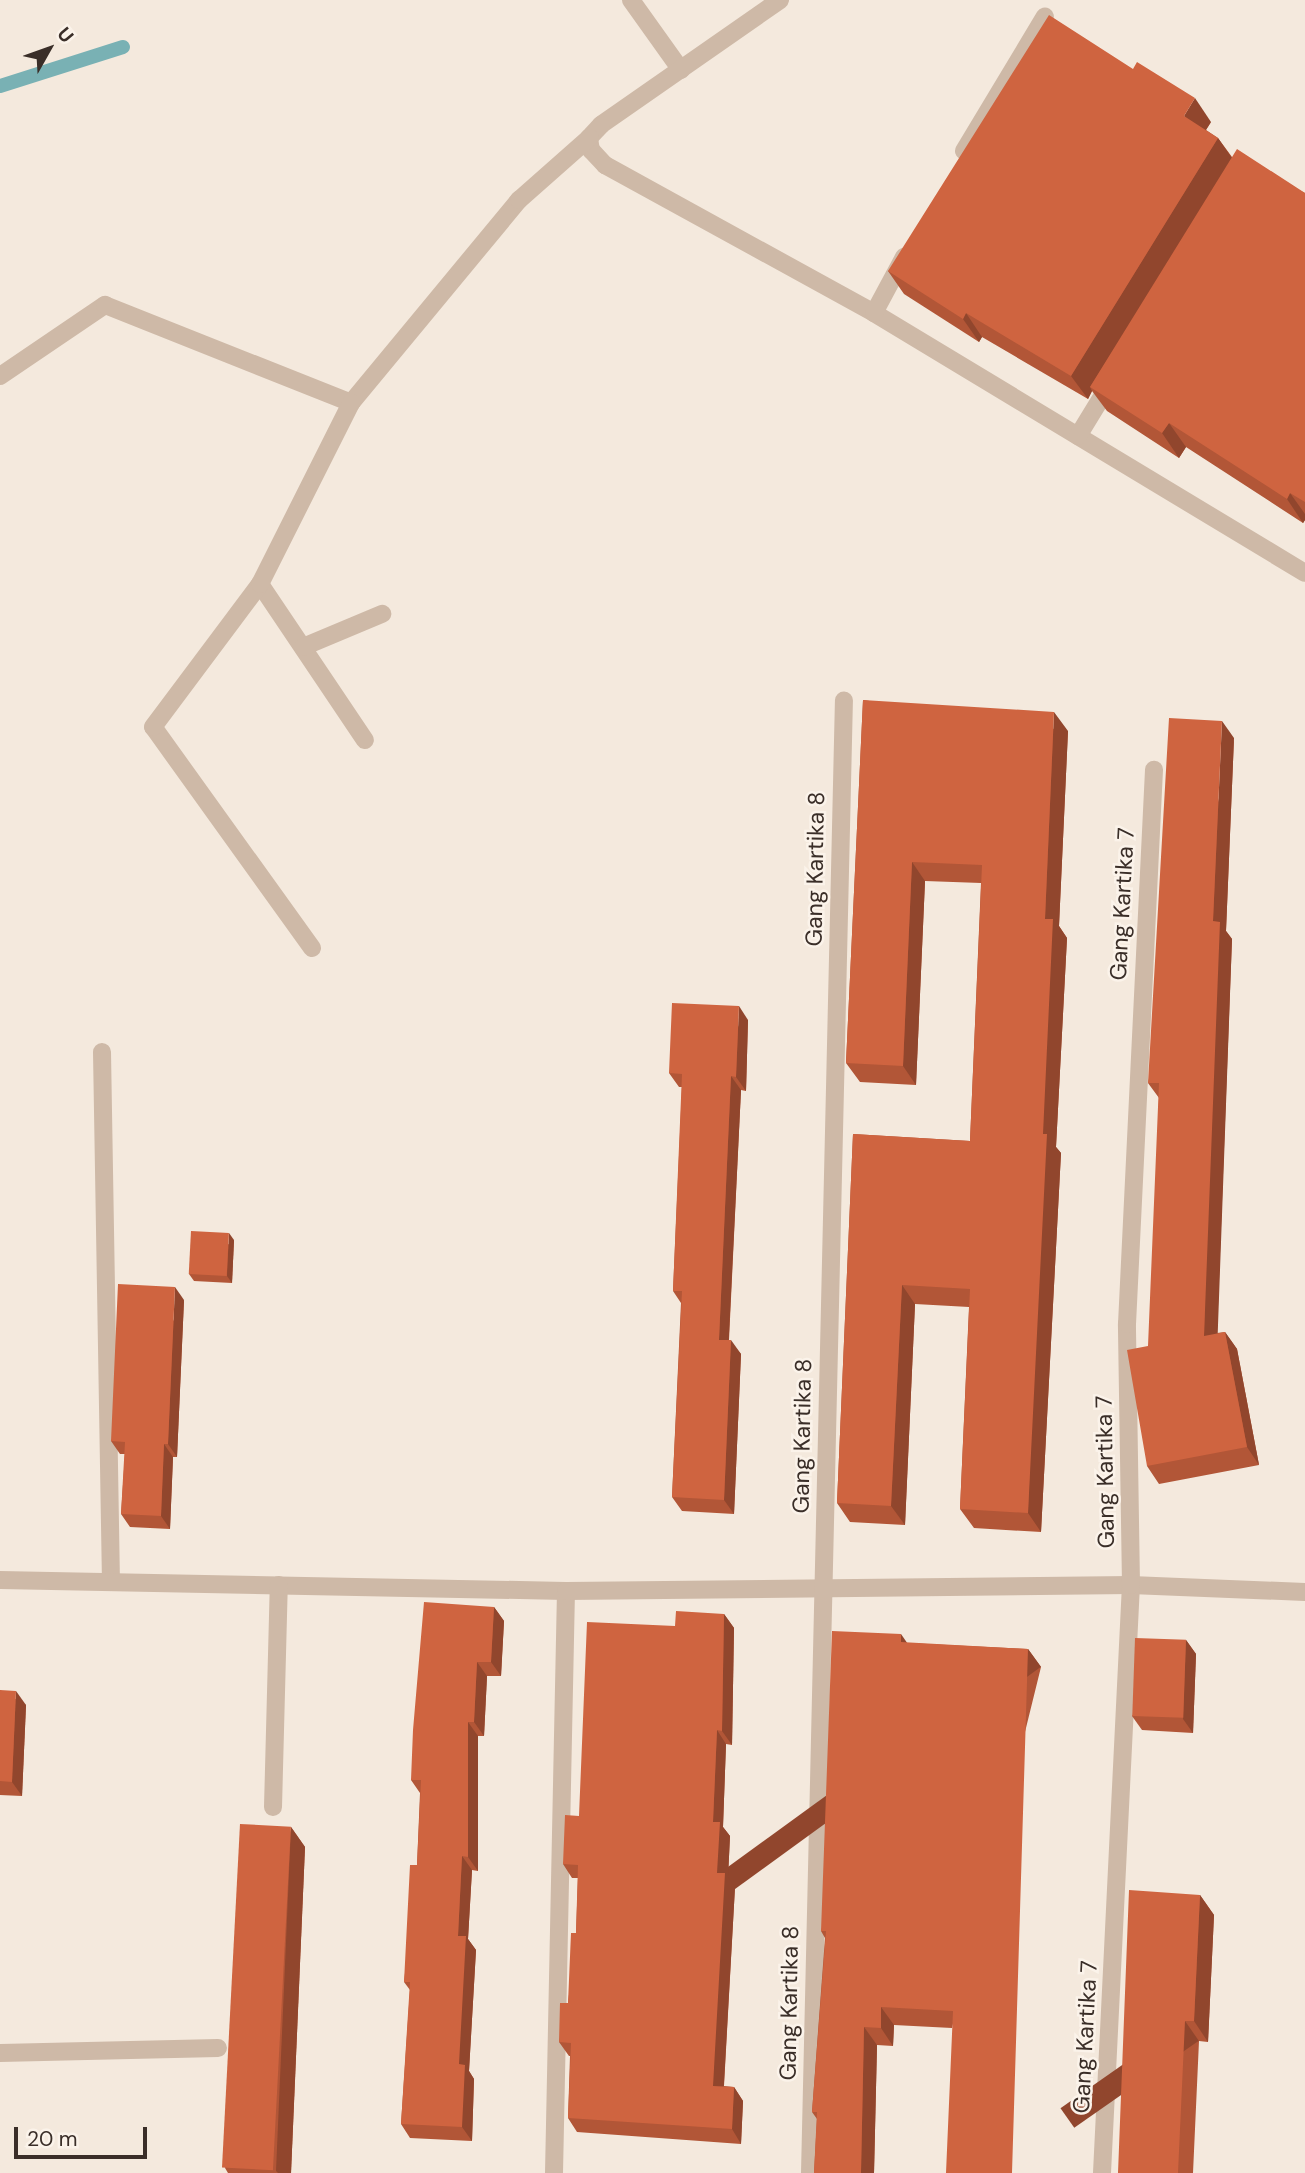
<!DOCTYPE html>
<style>
body{margin:0}
#map{position:relative;width:1305px;height:2173px;overflow:hidden;background:#f4e9dd;font-family:"DM Sans",sans-serif}
div>[style]{position:absolute}
.stream>*{height:14px;margin:-7px;padding:0 7px;transform-origin:7px;border-radius:7px;background:#79b1b4}
.minor>*{height:18px;margin:-9px;padding:0 9px;transform-origin:9px;border-radius:9px;background:#ceb9a7}
.wall>*{inset:0;background:#b25637}
.shaded-wall>*{inset:0;background:#91462d;transform-origin:0 0}
.building>*{inset:0;background:#cf6440;transform-origin:0 0}
span{translate:-50% -50%;white-space:nowrap;text-align:center;line-height:1.15;-webkit-text-stroke:5px #fbf3ea;paint-order:stroke}
.street-label{font-size:23px;color:#3a2e28}
.north{position:absolute;left:14px;top:14px;width:70px;height:70px;-webkit-text-stroke:5px #fbf3ea;paint-order:stroke;rotate:50deg;font-size:19px;font-weight:700;line-height:28px;text-align:center;color:#3a2e28}
.north::after{content:'';display:block;margin:auto;width:24px;height:32px;background:#3a2e28;clip-path:polygon(50% 0,100% 100%,50% 72%,0 100%)}
.scale{position:absolute;left:14px;top:2127px;width:133px;height:32px;box-sizing:border-box;border:4px solid #3a2e28;border-top:0;padding-left:9px;font-size:21px;line-height:24px;white-space:nowrap;color:#3a2e28;-webkit-text-stroke:5px #fbf3ea;paint-order:stroke}
</style>
<div id="map">
<div class="stream">
<i style="left:0;top:86px;width:129px;rotate:-17.6deg"></i>
</div>
<div class="minor">
<i style="left:631px;top:0;width:86px;rotate:54.5deg"></i>
<i style="left:780px;top:0;width:218px;rotate:145.1deg"></i>
<i style="left:601px;top:125px;width:18px;rotate:133deg"></i>
<i style="left:589px;top:138px;width:12px;rotate:81deg"></i>
<i style="left:591px;top:150px;width:21px;rotate:47deg"></i>
<i style="left:605px;top:165px;width:307px;rotate:28.8deg"></i>
<i style="left:874px;top:313px;width:503px;rotate:31.1deg"></i>
<i style="left:964px;top:151px;width:157px;rotate:-59deg"></i>
<i style="left:874px;top:313px;width:64px;rotate:-61.8deg"></i>
<i style="left:0;top:376px;width:127px;rotate:-34.1deg"></i>
<i style="left:105px;top:305px;width:265px;rotate:21.7deg"></i>
<i style="left:351px;top:403px;width:264px;rotate:-50.4deg"></i>
<i style="left:519px;top:200px;width:94px;rotate:-41.5deg"></i>
<i style="left:1078px;top:436px;width:63px;rotate:-58.6deg"></i>
<i style="left:260px;top:584px;width:188px;rotate:56.1deg"></i>
<i style="left:303px;top:647px;width:86px;rotate:-22.7deg"></i>
<i style="left:312px;top:948px;width:272px;rotate:-125.7deg"></i>
<i style="left:153px;top:727px;width:179px;rotate:-53.2deg"></i>
<i style="left:260px;top:584px;width:203px;rotate:-63.3deg"></i>
<i style="left:102px;top:1052px;width:530px;rotate:89.03deg"></i>
<i style="left:0;top:1580px;width:566px;rotate:1.11deg"></i>
<i style="left:273px;top:1807px;width:222px;rotate:-88.5deg"></i>
<i style="left:0;top:2053px;width:218px;rotate:-1.3deg"></i>
<i style="left:554px;top:2173px;width:582px;rotate:-88.82deg"></i>
<i style="left:566px;top:1591px;width:565px;rotate:-0.61deg"></i>
<i style="left:1131px;top:1585px;width:174px;rotate:2.3deg"></i>
<i style="left:810px;top:2173px;width:1473px;rotate:-88.68deg"></i>
<i style="left:1102px;top:2173px;width:589px;rotate:-87.18deg"></i>
<i style="left:1131px;top:1585px;width:261px;rotate:-90.9deg"></i>
<i style="left:1127px;top:1324px;width:555px;rotate:-87.21deg"></i>
</div>
<div class="wall">
<i style="clip-path:polygon(1211px 122px,1206px 130px,1218px 138px,1232px 157px,1305px 193px,1305px 520px,1303px 523px,1186px 447px,1179px 458px,1107px 411px,1092px 391px,1088px 399px,982px 337px,979px 342px,904px 294px,888px 271px)"></i>
<i style="clip-path:polygon(863px 700px,1068px 731px,1059px 926px,1067px 938px,1056px 1147px,1061px 1153px,1041px 1532px,974px 1528px,960px 1509px,969px 1307px,915px 1304px,905px 1525px,850px 1522px,837px 1503px,853px 1134px,970px 1141px,981px 883px,925px 881px,916px 1085px,860px 1082px,846px 1063px)"></i>
<i style="clip-path:polygon(1234px 738px,1226px 931px,1232px 939px,1217px 1333px,1225px 1332px,1237px 1349px,1259px 1465px,1159px 1484px,1147px 1466px,1159px 1098px,1148px 1083px)"></i>
<i style="clip-path:polygon(748px 1020px,746px 1091px,741px 1090px,729px 1340px,741px 1354px,734px 1514px,682px 1511px,672px 1497px,681px 1303px,673px 1291px,682px 1087px,679px 1087px,669px 1073px)"></i>
<i style="clip-path:polygon(234px 1240px,232px 1283px,194px 1281px,189px 1274px)"></i>
<i style="clip-path:polygon(184px 1300px,177px 1457px,173px 1457px,170px 1529px,130px 1527px,121px 1514px,125px 1454px,120px 1454px,111px 1441px)"></i>
<i style="clip-path:polygon(494px 1607px,504px 1621px,501px 1676px,487px 1676px,484px 1736px,478px 1736px,478px 1871px,472px 1870px,468px 1939px,476px 1950px,469px 2071px,474px 2079px,472px 2141px,410px 2138px,401px 2124px,410px 1990px,404px 1982px,417px 1865px,420px 1793px,411px 1780px)"></i>
<i style="clip-path:polygon(724px 1614px,734px 1628px,732px 1745px,726px 1744px,723px 1827px,730px 1836px,728px 1877px,735px 1887px,724px 2086px,734px 2087px,743px 2101px,741px 2144px,577px 2132px,568px 2118px,570px 2056px,569px 2056px,559px 2042px,568px 2003px,576px 1933px,578px 1878px,572px 1878px,563px 1864px,579px 1816px,675px 1626px)"></i>
<i style="clip-path:polygon(1186px 1640px,1196px 1654px,1193px 1733px,1142px 1730px,1132px 1716px)"></i>
<i style="clip-path:polygon(907px 1643px,1028px 1649px,1041px 1667px,952px 2028px,894px 2025px,893px 2046px,877px 2045px,874px 2173px,814px 2173px,817px 2119px,812px 2112px,825px 1938px,821px 1931px)"></i>
<i style="clip-path:polygon(0 1690px,26px 1705px,22px 1796px,0 1795px)"></i>
<i style="clip-path:polygon(291px 1827px,305px 1847px,291px 2173px,228px 2173px,225px 2168px)"></i>
<i style="clip-path:polygon(1200px 1895px,1214px 1915px,1208px 2042px,1199px 2041px,1193px 2173px,1118px 2173px)"></i>
</div>
<div class="shaded-wall">
<i style="clip-path:polygon(1195px 98px,1211px 122px,1200px 139px,1184px 116px)"></i>
<i style="clip-path:polygon(1218px 138px,1234px 161px,1090px 387px,1092px 391px,1088px 399px,1071px 376px)"></i>
<i style="clip-path:polygon(966px 313px,982px 337px,979px 342px,963px 319px)"></i>
<i style="clip-path:polygon(1169px 423px,1186px 447px,1179px 458px,1162px 433px)"></i>
<i style="clip-path:polygon(1290px 493px,1305px 514px,1305px 520px,1303px 523px,1287px 499px)"></i>
<i style="clip-path:polygon(1054px 712px,1068px 731px,1059px 926px,1067px 938px,1056px 1147px,1061px 1153px,1041px 1532px,1028px 1513px,1043px 1134px,1045px 919px)"></i>
<i style="clip-path:polygon(1222px 721px,1234px 738px,1226px 931px,1232px 939px,1217px 1353px,1204px 1336px,1213px 921px)"></i>
<i style="clip-path:polygon(912px 862px,925px 881px,916px 1085px,903px 1066px)"></i>
<i style="clip-path:polygon(739px 1006px,748px 1020px,746px 1091px,736px 1077px)"></i>
<i style="clip-path:polygon(731px 1076px,741px 1090px,728px 1354px,719px 1340px)"></i>
<i style="clip-path:polygon(229px 1233px,234px 1240px,232px 1283px,227px 1276px)"></i>
<i style="clip-path:polygon(902px 1285px,915px 1304px,905px 1525px,891px 1506px)"></i>
<i style="clip-path:polygon(175px 1287px,184px 1300px,177px 1457px,168px 1444px)"></i>
<i style="clip-path:polygon(1225px 1332px,1237px 1349px,1259px 1465px,1247px 1447px)"></i>
<i style="clip-path:polygon(731px 1340px,741px 1354px,734px 1514px,724px 1500px)"></i>
<i style="clip-path:polygon(164px 1444px,173px 1457px,170px 1529px,161px 1516px)"></i>
<i style="clip-path:polygon(494px 1607px,504px 1621px,501px 1676px,491px 1662px)"></i>
<i style="clip-path:polygon(724px 1614px,734px 1628px,732px 1745px,722px 1731px)"></i>
<i style="clip-path:polygon(901px 1634px,914px 1653px,901px 1642px)"></i>
<i style="clip-path:polygon(1186px 1640px,1196px 1654px,1193px 1733px,1183px 1719px)"></i>
<i style="left:1028px;top:1649px;width:22px;height:524px;rotate:54deg"></i>
<i style="clip-path:polygon(477px 1662px,487px 1676px,484px 1736px,474px 1722px)"></i>
<i style="clip-path:polygon(16px 1691px,26px 1705px,22px 1796px,12px 1782px)"></i>
<i style="clip-path:polygon(468px 1722px,478px 1736px,478px 1871px,468px 1857px)"></i>
<i style="clip-path:polygon(717px 1730px,726px 1744px,723px 1827px,730px 1836px,728px 1877px,735px 1887px,723px 2100px,713px 2086px,717px 1873px,713px 1822px)"></i>
<i style="clip-path:polygon(291px 1827px,305px 1847px,291px 2173px,278px 2173px,276px 2171px)"></i>
<i style="clip-path:polygon(462px 1856px,472px 1870px,468px 1939px,476px 1950px,469px 2071px,474px 2079px,472px 2141px,462px 2127px,459px 2064px,458px 1936px)"></i>
<i style="clip-path:polygon(1200px 1895px,1214px 1915px,1208px 2042px,1194px 2021px)"></i>
<i style="clip-path:polygon(881px 2007px,894px 2025px,893px 2046px,881px 2028px)"></i>
<i style="left:1185px;top:2021px;width:24px;height:152px;rotate:55deg"></i>
<i style="clip-path:polygon(864px 2027px,877px 2045px,874px 2173px,861px 2173px)"></i>
<i style="clip-path:polygon(734px 2087px,743px 2101px,741px 2144px,732px 2129px)"></i>
</div>
<div class="building">
<i style="clip-path:polygon(1049px 15px,1133px 69px,1137px 62px,1195px 98px,1184px 116px,1218px 138px,1071px 376px,966px 313px,963px 319px,888px 271px)"></i>
<i style="clip-path:polygon(1237px 149px,1305px 193px,1305px 502px,1290px 493px,1287px 499px,1169px 423px,1162px 433px,1090px 387px)"></i>
<i style="clip-path:polygon(863px 700px,1054px 712px,1045px 919px,1053px 919px,1043px 1134px,1047px 1134px,1028px 1513px,960px 1509px,970px 1289px,902px 1285px,891px 1506px,837px 1503px,853px 1134px,970px 1141px,982px 865px,912px 862px,903px 1066px,846px 1063px)"></i>
<i style="clip-path:polygon(1169px 718px,1222px 721px,1213px 921px,1220px 922px,1204px 1336px,1225px 1332px,1247px 1447px,1147px 1466px,1127px 1350px,1148px 1346px,1159px 1083px,1148px 1083px)"></i>
<i style="clip-path:polygon(672px 1003px,739px 1006px,736px 1077px,731px 1076px,719px 1340px,731px 1340px,724px 1500px,672px 1497px,682px 1291px,673px 1291px,682px 1074px,669px 1073px)"></i>
<i style="left:191px;top:1231px;width:38px;height:43px;rotate:3deg"></i>
<i style="clip-path:polygon(118px 1284px,175px 1287px,168px 1444px,164px 1444px,161px 1516px,121px 1514px,125px 1442px,111px 1441px)"></i>
<i style="clip-path:polygon(424px 1602px,494px 1607px,491px 1662px,477px 1662px,474px 1722px,468px 1722px,468px 1857px,462px 1856px,458px 1936px,466px 1936px,459px 2064px,465px 2065px,462px 2127px,401px 2124px,410px 1982px,404px 1982px,410px 1865px,417px 1865px,421px 1780px,411px 1780px,413px 1730px)"></i>
<i style="clip-path:polygon(676px 1611px,724px 1614px,722px 1731px,717px 1730px,713px 1822px,720px 1822px,717px 1873px,725px 1873px,713px 2086px,734px 2087px,732px 2129px,568px 2118px,571px 2043px,559px 2042px,560px 2003px,568px 2003px,571px 1933px,576px 1933px,578px 1865px,563px 1864px,565px 1815px,579px 1816px,587px 1622px,675px 1626px)"></i>
<i style="clip-path:polygon(832px 1631px,901px 1634px,901px 1642px,1028px 1649px,1012px 2173px,946px 2173px,953px 2011px,881px 2007px,881px 2028px,864px 2027px,861px 2173px,814px 2173px,817px 2112px,812px 2112px,826px 1931px,821px 1931px)"></i>
<i style="left:1135px;top:1638px;width:51px;height:78px;rotate:2deg"></i>
<i style="clip-path:polygon(0 1690px,16px 1691px,12px 1782px,0 1781px)"></i>
<i style="left:240px;top:1824px;width:51px;height:344px;rotate:3deg"></i>
<i style="clip-path:polygon(1129px 1890px,1200px 1895px,1194px 2021px,1185px 2021px,1178px 2173px,1118px 2173px)"></i>
</div>
<div class="street-label">
<span style="left:815px;top:869px;rotate:-89deg">Gang Kartika 8</span>
<span style="left:1122px;top:904px;rotate:-87deg">Gang Kartika 7</span>
<span style="left:802px;top:1436px;rotate:-89deg">Gang Kartika 8</span>
<span style="left:1105px;top:1472px;rotate:-91deg">Gang Kartika 7</span>
<span style="left:789px;top:2003px;rotate:-89deg">Gang Kartika 8</span>
<span style="left:1085px;top:2037px;rotate:-87deg">Gang Kartika 7</span>
</div>
<div class="north">U</div>
<div class="scale">20 m</div>
</div>
